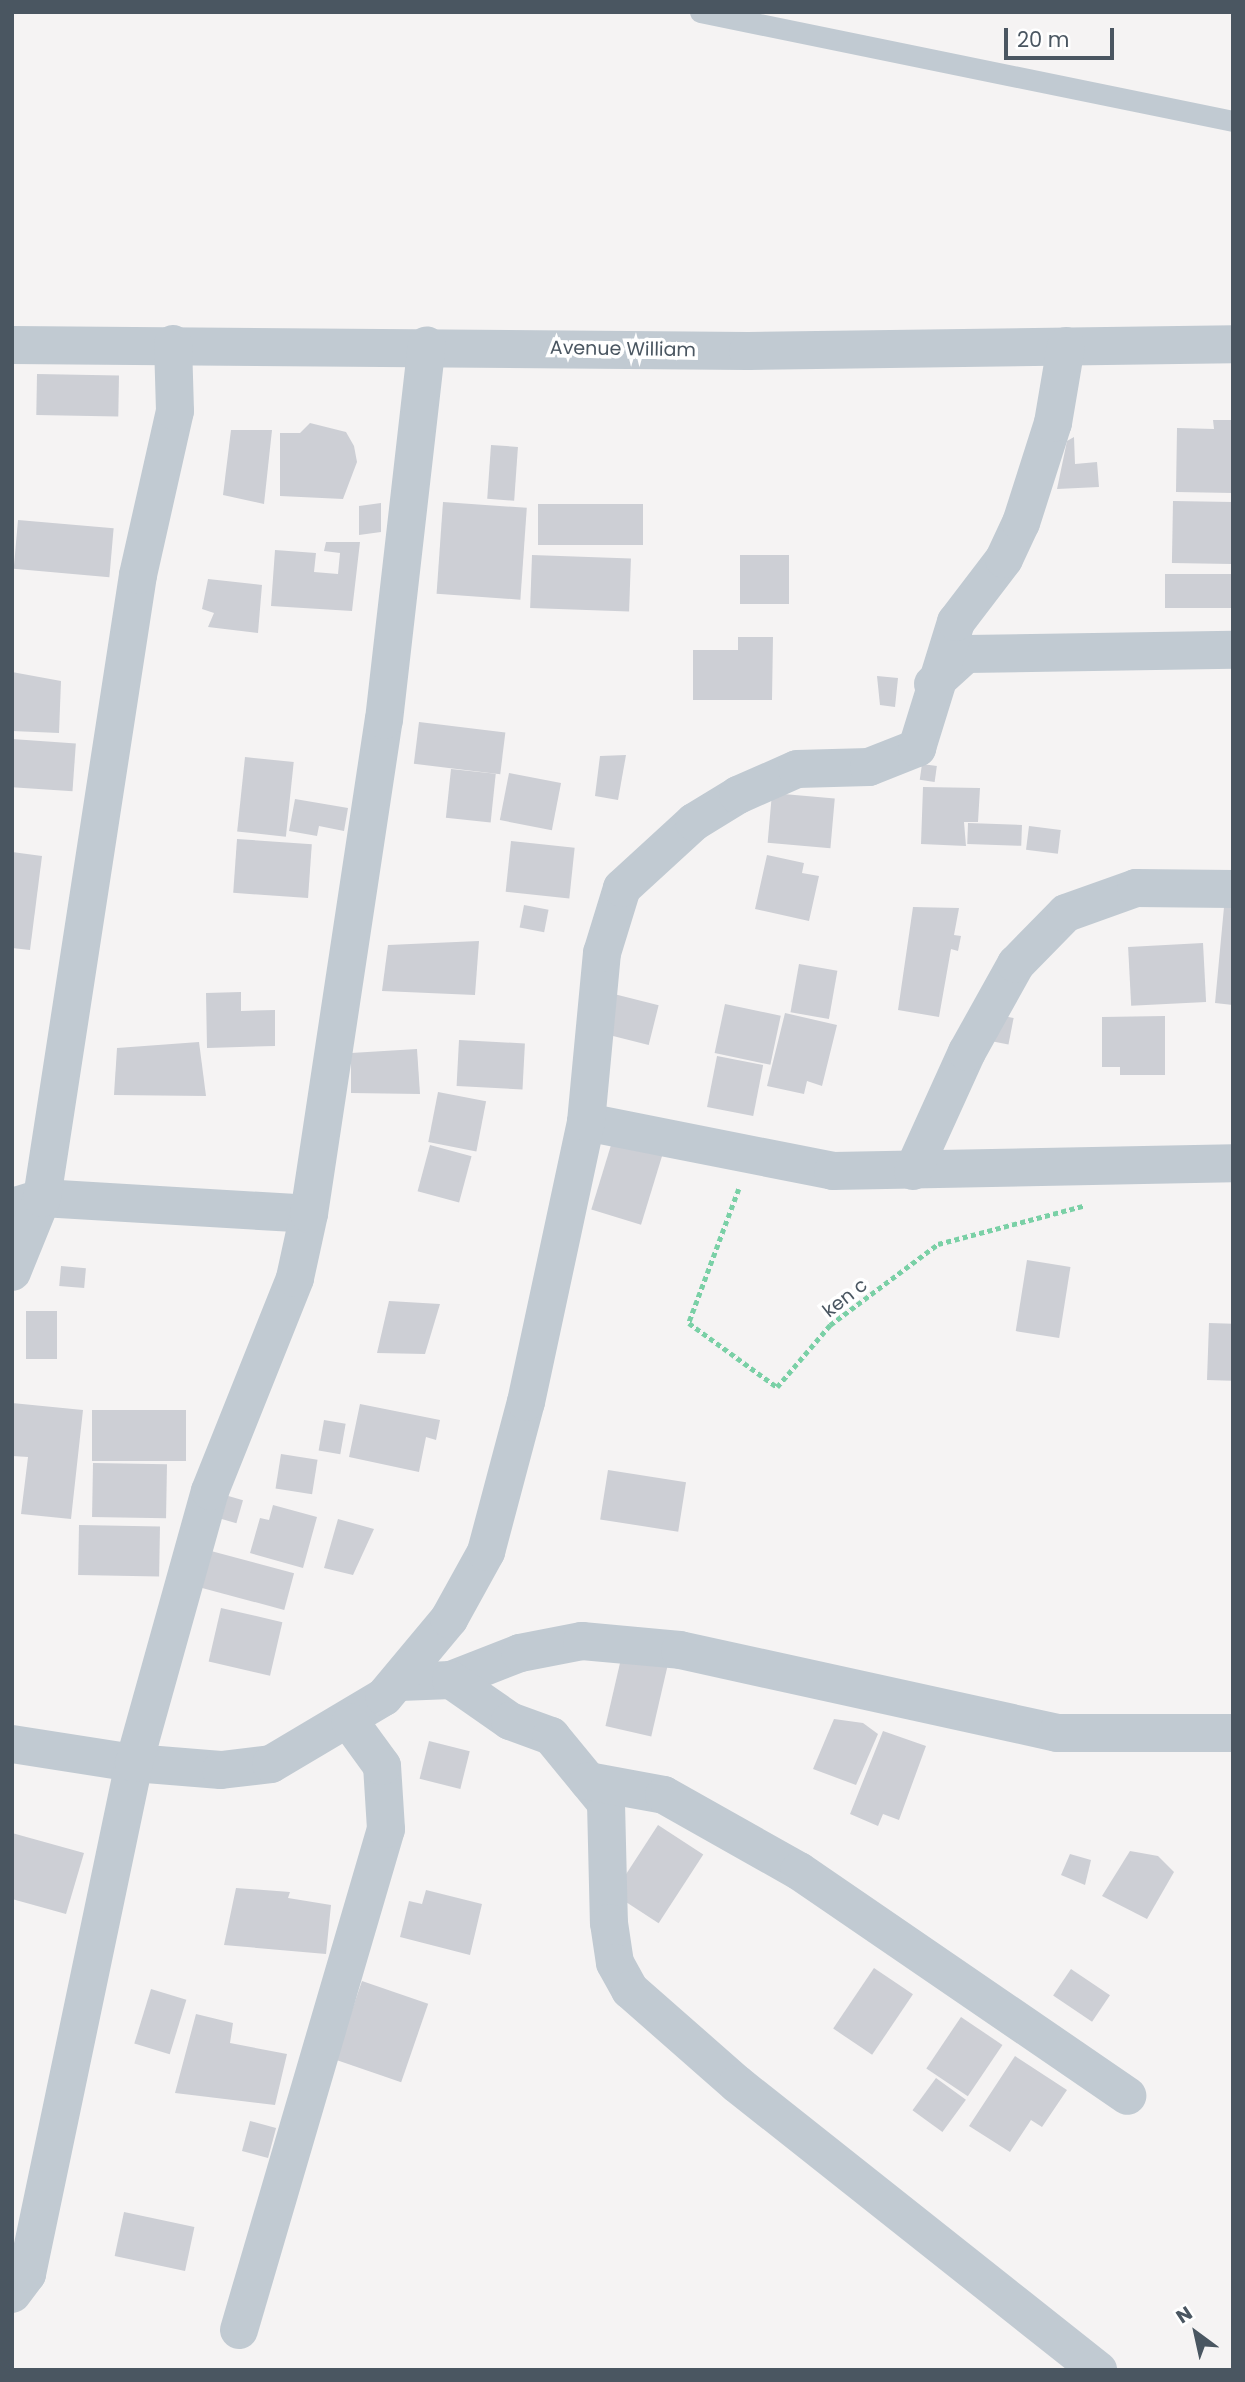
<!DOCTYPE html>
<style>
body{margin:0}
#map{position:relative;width:1245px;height:2382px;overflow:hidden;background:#f5f3f3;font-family:Poppins,sans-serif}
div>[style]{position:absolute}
.building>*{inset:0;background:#cdcfd5;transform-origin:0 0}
.path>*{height:4.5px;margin-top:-2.25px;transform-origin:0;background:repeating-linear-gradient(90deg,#7ad0a6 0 5px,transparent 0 8.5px)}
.service>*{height:21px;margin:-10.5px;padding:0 10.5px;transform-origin:10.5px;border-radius:10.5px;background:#c1cad2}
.minor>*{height:38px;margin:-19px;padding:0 19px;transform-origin:19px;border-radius:19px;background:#c1cad2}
span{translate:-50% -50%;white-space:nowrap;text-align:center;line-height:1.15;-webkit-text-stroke:7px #fff;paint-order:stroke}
.street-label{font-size:19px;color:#4a5661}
.frame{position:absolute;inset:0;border:14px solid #4a5661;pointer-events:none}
.north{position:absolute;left:1161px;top:2298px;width:70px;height:70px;-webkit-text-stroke:5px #fff;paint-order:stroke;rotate:327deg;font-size:19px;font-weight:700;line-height:28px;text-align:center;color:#4a5661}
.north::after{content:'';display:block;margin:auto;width:24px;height:32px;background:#4a5661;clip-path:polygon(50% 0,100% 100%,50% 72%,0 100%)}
.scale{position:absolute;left:1004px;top:28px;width:110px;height:32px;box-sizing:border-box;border:4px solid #4a5661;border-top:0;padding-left:9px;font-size:21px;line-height:24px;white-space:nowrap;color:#4a5661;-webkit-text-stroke:5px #fff;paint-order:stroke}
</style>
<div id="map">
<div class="building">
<i style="left:37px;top:374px;width:82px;height:41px;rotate:1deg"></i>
<i style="clip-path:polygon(1213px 420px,1233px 420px,1233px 493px,1176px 492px,1177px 428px,1214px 429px)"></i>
<i style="clip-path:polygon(310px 423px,346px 432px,354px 446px,357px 462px,343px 499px,280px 496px,280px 433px,300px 433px)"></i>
<i style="clip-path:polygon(231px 430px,272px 430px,264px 504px,223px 495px)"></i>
<i style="clip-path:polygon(1074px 437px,1075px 464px,1097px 462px,1099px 487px,1057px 489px,1067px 441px)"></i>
<i style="left:491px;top:445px;width:27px;height:54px;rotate:4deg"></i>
<i style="left:1173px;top:501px;width:60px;height:62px;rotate:1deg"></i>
<i style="left:443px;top:502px;width:84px;height:92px;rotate:4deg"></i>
<i style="clip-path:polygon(381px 503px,381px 532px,359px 535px,359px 506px)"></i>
<i style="left:538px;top:504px;width:105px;height:41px"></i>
<i style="left:18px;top:520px;width:96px;height:49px;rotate:5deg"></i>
<i style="clip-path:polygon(326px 542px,360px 542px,352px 611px,271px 606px,275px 550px,316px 553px,314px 572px,338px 574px,340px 553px,324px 551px)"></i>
<i style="left:532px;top:555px;width:99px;height:53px;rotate:2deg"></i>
<i style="left:740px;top:555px;width:49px;height:49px"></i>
<i style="left:1165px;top:574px;width:68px;height:34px"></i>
<i style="clip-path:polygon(208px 579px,262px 585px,258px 633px,208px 627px,214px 613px,202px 609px)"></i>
<i style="clip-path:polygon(738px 637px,773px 637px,772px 700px,693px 700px,693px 650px,738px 650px)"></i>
<i style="clip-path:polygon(12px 672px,61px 681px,59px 733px,12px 731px)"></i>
<i style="clip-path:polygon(877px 676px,898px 678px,895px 707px,880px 705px)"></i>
<i style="left:419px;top:722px;width:87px;height:42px;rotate:7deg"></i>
<i style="left:12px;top:739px;width:64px;height:48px;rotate:4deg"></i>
<i style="clip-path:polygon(626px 755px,618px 800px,595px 796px,600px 756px)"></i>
<i style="left:245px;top:757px;width:49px;height:75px;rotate:6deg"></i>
<i style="left:922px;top:764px;width:15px;height:16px;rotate:8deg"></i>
<i style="left:451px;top:769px;width:45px;height:49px;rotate:6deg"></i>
<i style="left:509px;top:773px;width:53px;height:48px;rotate:11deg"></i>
<i style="clip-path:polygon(923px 787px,980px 788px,978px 822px,964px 822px,966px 846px,921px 844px)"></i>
<i style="left:772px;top:793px;width:63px;height:50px;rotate:5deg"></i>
<i style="clip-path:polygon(295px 799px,348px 808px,344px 831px,319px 826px,317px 836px,289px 831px)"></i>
<i style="left:968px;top:823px;width:54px;height:21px;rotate:2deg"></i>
<i style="left:1029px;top:826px;width:32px;height:24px;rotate:7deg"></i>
<i style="left:237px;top:839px;width:75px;height:54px;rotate:4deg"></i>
<i style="left:511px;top:841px;width:64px;height:51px;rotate:6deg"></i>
<i style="clip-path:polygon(12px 852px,42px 856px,30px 950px,12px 948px)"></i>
<i style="clip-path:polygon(767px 855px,804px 863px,802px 873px,819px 876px,809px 921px,755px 909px)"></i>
<i style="left:524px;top:905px;width:25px;height:23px;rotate:11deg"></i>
<i style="clip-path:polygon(913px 907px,959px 908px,954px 935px,961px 936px,958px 951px,951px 949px,939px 1017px,898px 1010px)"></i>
<i style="clip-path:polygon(1224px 907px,1233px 907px,1233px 1005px,1215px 1003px)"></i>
<i style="clip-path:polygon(479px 941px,475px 995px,382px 991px,388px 945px)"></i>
<i style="left:1203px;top:943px;width:59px;height:75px;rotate:87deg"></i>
<i style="left:799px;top:964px;width:39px;height:49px;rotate:10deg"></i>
<i style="clip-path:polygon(241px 992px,241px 1011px,275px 1010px,275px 1046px,207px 1048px,206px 993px)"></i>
<i style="left:614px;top:994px;width:46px;height:41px;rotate:14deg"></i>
<i style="left:725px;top:1004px;width:57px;height:50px;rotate:12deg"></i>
<i style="clip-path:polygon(785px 1013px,837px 1025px,822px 1086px,807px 1081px,804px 1094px,767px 1086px)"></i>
<i style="left:993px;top:1014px;width:21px;height:27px;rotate:11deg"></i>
<i style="clip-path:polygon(1165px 1016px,1165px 1075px,1120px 1075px,1120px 1067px,1102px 1067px,1102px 1017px)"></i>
<i style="left:459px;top:1040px;width:66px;height:46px;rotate:3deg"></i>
<i style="clip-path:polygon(199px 1042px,206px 1096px,114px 1095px,117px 1048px)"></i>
<i style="clip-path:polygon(417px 1049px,420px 1094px,351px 1093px,351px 1053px)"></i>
<i style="left:717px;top:1056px;width:47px;height:52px;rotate:11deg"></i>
<i style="left:438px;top:1092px;width:49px;height:51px;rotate:11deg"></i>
<i style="left:615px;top:1132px;width:52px;height:81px;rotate:17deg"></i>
<i style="left:430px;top:1145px;width:43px;height:48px;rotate:15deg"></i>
<i style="left:1027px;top:1260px;width:44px;height:72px;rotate:9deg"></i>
<i style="left:61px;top:1266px;width:25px;height:20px;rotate:5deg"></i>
<i style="clip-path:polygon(389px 1301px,440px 1304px,425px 1354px,377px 1353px)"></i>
<i style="left:57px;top:1311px;width:48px;height:31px;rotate:90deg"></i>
<i style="left:1209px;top:1323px;width:24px;height:57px;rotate:2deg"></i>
<i style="clip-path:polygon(12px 1403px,83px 1410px,71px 1519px,21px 1514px,28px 1457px,12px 1456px)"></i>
<i style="clip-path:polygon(360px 1404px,440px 1420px,436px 1440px,426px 1437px,419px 1472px,349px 1457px)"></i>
<i style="left:92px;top:1410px;width:94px;height:51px"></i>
<i style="left:324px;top:1420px;width:22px;height:31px;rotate:10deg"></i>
<i style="left:281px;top:1454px;width:37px;height:35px;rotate:9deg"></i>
<i style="left:93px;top:1463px;width:74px;height:54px;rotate:1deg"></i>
<i style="left:608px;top:1470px;width:79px;height:50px;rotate:9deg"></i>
<i style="left:218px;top:1493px;width:26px;height:24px;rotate:16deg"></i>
<i style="clip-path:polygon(273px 1505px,317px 1517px,303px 1568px,250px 1553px,260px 1518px,269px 1520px)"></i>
<i style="clip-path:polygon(338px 1519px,374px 1529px,353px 1575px,324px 1568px)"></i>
<i style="left:79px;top:1525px;width:81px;height:50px;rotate:1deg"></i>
<i style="left:211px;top:1551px;width:86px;height:38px;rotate:15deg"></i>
<i style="left:221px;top:1608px;width:63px;height:55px;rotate:13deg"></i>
<i style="left:623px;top:1650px;width:47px;height:78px;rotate:13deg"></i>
<i style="clip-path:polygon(834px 1719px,863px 1723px,878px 1734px,856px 1785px,813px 1769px)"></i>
<i style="clip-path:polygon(883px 1731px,926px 1746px,899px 1820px,883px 1814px,878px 1826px,850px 1814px)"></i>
<i style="left:429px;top:1741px;width:42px;height:39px;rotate:14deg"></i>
<i style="left:658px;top:1825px;width:54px;height:82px;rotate:33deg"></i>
<i style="clip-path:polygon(12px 1833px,84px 1853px,66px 1914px,12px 1899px)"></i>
<i style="clip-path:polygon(1130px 1851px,1158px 1856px,1174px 1872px,1147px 1919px,1102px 1896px)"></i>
<i style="clip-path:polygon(1070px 1854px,1091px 1860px,1085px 1885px,1061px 1875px)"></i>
<i style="clip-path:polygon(236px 1888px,290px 1892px,288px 1898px,331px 1905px,326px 1954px,224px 1945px)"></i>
<i style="clip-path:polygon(426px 1890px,482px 1904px,470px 1955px,400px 1937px,409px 1901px,422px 1904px)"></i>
<i style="left:874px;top:1968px;width:47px;height:73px;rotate:34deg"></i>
<i style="left:1071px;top:1969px;width:47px;height:32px;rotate:34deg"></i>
<i style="left:362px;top:1981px;width:70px;height:83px;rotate:19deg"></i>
<i style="left:151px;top:1989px;width:37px;height:57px;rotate:17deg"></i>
<i style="clip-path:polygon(196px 2014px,233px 2023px,230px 2043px,287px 2054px,275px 2105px,175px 2093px)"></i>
<i style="left:961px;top:2017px;width:50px;height:62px;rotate:34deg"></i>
<i style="clip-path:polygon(1015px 2056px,1067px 2090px,1042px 2127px,1031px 2120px,1010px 2152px,969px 2126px)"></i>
<i style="left:936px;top:2078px;width:37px;height:40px;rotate:36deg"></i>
<i style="left:250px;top:2121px;width:27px;height:31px;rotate:15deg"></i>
<i style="left:124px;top:2212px;width:72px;height:45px;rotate:12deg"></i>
</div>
<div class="path">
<i style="left:739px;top:1189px;width:143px;rotate:110.5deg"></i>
<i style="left:689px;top:1323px;width:109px;rotate:36deg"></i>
<i style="left:777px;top:1387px;width:82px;rotate:-49.5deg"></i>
<i style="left:830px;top:1325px;width:135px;rotate:-36.9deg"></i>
<i style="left:938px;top:1244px;width:150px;rotate:-14.7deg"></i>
</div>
<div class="service">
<i style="left:700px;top:12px;width:544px;rotate:11.56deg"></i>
</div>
<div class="minor">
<i style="left:12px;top:345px;width:736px;rotate:0.47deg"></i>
<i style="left:748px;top:351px;width:485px;rotate:-0.8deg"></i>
<i style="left:933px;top:684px;width:45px;rotate:-42.3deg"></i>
<i style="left:966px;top:654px;width:267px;rotate:-0.9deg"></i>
<i style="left:586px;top:1122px;width:252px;rotate:11.2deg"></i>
<i style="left:833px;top:1171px;width:400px;rotate:-1.1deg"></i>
<i style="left:913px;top:1171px;width:131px;rotate:-65.6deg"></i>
<i style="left:967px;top:1052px;width:101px;rotate:-60.9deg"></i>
<i style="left:1016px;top:964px;width:71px;rotate:-45.6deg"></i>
<i style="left:1066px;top:913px;width:74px;rotate:-19.7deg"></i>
<i style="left:1136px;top:888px;width:97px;rotate:0.6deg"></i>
<i style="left:19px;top:1205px;width:24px;rotate:-17deg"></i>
<i style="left:42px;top:1198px;width:267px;rotate:3.4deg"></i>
<i style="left:12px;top:1272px;width:80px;rotate:-67.9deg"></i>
<i style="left:42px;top:1198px;width:630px;rotate:-81.24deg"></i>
<i style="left:138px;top:575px;width:168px;rotate:-77.3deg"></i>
<i style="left:175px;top:411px;width:67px;rotate:-91.7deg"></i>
<i style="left:451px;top:1680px;width:74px;rotate:-21.4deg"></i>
<i style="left:520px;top:1653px;width:63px;rotate:-11deg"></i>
<i style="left:582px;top:1641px;width:98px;rotate:5.2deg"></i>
<i style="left:680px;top:1650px;width:386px;rotate:12.4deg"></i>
<i style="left:1057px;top:1733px;width:176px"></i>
<i style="left:400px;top:1682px;width:51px;rotate:-2.2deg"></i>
<i style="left:451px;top:1680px;width:72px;rotate:34.8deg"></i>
<i style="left:510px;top:1721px;width:44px;rotate:20.1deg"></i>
<i style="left:551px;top:1736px;width:87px;rotate:50.6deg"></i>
<i style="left:606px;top:1803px;width:120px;rotate:88.6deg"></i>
<i style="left:609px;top:1923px;width:40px;rotate:81.5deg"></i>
<i style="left:615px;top:1963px;width:31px;rotate:61deg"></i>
<i style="left:630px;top:1990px;width:142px;rotate:41.3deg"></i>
<i style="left:737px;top:2084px;width:461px;rotate:38.4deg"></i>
<i style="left:12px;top:1744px;width:123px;rotate:8.9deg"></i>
<i style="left:134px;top:1763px;width:87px;rotate:4.6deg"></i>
<i style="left:221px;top:1770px;width:50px;rotate:-6.8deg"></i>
<i style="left:271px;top:1764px;width:131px;rotate:-30.7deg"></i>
<i style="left:384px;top:1697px;width:102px;rotate:-50.2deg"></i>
<i style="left:449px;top:1619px;width:77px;rotate:-61.1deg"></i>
<i style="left:486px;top:1552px;width:155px;rotate:-75.1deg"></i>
<i style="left:526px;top:1402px;width:286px;rotate:-77.9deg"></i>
<i style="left:586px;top:1122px;width:170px;rotate:-84.6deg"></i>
<i style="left:602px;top:953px;width:68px;rotate:-72.9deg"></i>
<i style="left:622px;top:888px;width:98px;rotate:-42.5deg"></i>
<i style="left:694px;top:822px;width:52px;rotate:-31.5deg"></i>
<i style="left:738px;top:795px;width:64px;rotate:-23.8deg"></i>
<i style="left:797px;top:769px;width:72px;rotate:-1.6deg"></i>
<i style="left:869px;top:767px;width:52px;rotate:-21.6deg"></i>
<i style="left:917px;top:748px;width:132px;rotate:-72.8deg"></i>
<i style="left:956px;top:622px;width:79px;rotate:-52.7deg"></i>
<i style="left:1004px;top:559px;width:40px;rotate:-65deg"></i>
<i style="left:1021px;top:523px;width:105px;rotate:-72.3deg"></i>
<i style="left:1053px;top:423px;width:78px;rotate:-80.4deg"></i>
<i style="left:588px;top:1781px;width:77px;rotate:10.4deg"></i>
<i style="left:664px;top:1795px;width:155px;rotate:29.4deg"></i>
<i style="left:799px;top:1871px;width:398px;rotate:34.4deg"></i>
<i style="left:12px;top:2294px;width:25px;rotate:-53deg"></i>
<i style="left:27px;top:2274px;width:522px;rotate:-78.17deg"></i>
<i style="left:134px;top:1763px;width:282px;rotate:-74.4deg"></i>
<i style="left:210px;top:1491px;width:229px;rotate:-68.2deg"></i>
<i style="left:295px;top:1278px;width:66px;rotate:-77.7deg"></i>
<i style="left:309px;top:1214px;width:500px;rotate:-81.4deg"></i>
<i style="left:384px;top:720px;width:377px;rotate:-83.5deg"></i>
<i style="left:239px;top:2330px;width:522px;rotate:-73.65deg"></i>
<i style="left:386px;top:1829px;width:63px;rotate:-93.6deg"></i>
<i style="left:382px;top:1766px;width:54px;rotate:-126deg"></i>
</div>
<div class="street-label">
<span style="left:623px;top:349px;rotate:1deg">Avenue William</span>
<span style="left:845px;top:1298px;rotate:-38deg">ken c</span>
</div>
<div class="frame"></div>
<div class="north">N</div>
<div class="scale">20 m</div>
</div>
